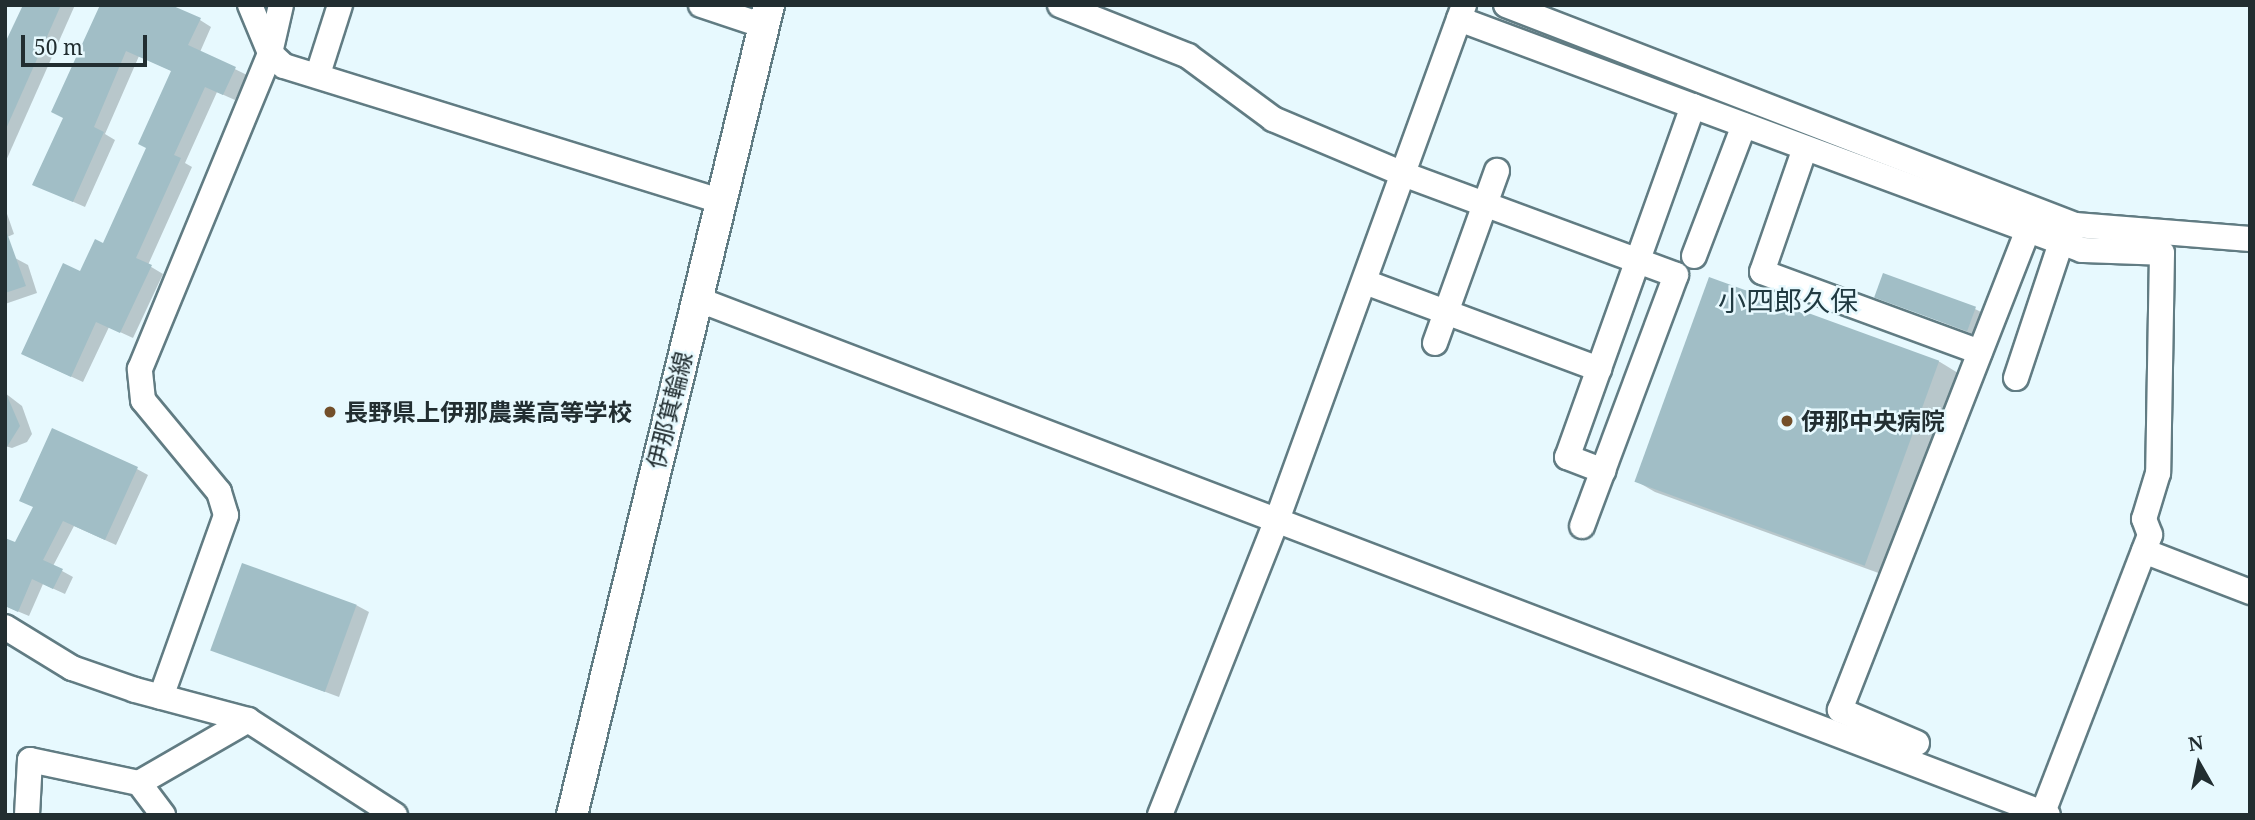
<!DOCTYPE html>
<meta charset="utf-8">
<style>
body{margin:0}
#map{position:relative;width:2255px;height:820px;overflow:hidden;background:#e7f9fe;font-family:"Noto Serif","Noto Sans JP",serif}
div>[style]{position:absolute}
.shadow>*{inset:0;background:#0003}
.building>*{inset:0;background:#a1bec6;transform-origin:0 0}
.roads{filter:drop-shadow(2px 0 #617c83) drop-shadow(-2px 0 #617c83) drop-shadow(0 2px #617c83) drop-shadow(0 -2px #617c83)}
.minor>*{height:24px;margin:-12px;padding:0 12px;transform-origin:12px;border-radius:12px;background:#fff}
.major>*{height:30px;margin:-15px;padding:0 15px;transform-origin:15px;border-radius:15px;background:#fff}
.dots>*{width:19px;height:19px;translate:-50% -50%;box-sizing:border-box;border:4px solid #e7f9fe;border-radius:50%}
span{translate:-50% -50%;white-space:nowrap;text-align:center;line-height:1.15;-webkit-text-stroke:5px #e7f9fe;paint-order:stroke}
.street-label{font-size:24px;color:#222e31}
.poi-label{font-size:24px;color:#222e31;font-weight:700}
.left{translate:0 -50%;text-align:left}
.quarter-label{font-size:28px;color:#213a41}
.frame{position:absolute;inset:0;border:7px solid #222e31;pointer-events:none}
.north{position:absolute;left:2164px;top:729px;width:70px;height:70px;-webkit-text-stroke:5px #e7f9fe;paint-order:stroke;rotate:351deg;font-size:19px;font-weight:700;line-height:28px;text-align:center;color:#222e31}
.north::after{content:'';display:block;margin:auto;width:24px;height:32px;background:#222e31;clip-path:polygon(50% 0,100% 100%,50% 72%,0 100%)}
.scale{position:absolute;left:21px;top:35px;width:126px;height:32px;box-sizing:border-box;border:4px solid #222e31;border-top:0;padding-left:9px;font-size:21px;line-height:24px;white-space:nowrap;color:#222e31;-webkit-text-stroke:5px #e7f9fe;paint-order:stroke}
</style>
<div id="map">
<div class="shadow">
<i style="clip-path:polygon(24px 5px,75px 5px,5px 163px,5px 47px)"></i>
<i style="clip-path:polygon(101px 5px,200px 20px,211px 27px,200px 52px,247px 75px,235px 100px,217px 92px,185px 163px,192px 167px,148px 265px,163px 274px,133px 338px,109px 327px,83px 382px,35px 360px,81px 273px,104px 246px,148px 148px,172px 71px,139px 56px,105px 134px,115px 140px,85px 207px,35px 185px,65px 118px)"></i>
<i style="clip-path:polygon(5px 208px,14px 234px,5px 238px)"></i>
<i style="clip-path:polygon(15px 258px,28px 265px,37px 293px,5px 304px,5px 261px)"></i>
<i style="clip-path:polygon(1710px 279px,1940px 362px,1958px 373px,1884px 575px,1655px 492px,1636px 481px)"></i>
<i style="clip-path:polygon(1875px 296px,1975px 309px,1985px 314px,1978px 336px)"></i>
<i style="clip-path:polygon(5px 393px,22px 406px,32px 434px,27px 442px,12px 448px,5px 446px)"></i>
<i style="clip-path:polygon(137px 469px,148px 475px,116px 545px,74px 526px,53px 566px,73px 577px,65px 594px,43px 584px,29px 616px,5px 606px,16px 545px)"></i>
<i style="clip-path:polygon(356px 605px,369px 612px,339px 697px,213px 650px)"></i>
</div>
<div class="building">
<i style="clip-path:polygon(23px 5px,61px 5px,5px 131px,5px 43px)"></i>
<i style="clip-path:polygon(100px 5px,171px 5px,201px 18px,188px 45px,236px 67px,223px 95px,205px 87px,174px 155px,181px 158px,136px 258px,152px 265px,120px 333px,96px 322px,71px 377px,21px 354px,63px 263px,80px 271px,95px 239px,103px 243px,146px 148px,138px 144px,171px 71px,126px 51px,94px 127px,104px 132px,73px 202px,32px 185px,63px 118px,51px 112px)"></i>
<i style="clip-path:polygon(7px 233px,26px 286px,5px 293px,5px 234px)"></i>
<i style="left:1883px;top:273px;width:99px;height:26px;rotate:20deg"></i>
<i style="left:1709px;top:277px;width:245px;height:218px;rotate:20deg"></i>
<i style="clip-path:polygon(5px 391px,20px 426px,5px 450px)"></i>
<i style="clip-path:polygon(52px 428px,138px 467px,105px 540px,63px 521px,43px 560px,63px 569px,53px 589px,32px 579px,18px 612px,5px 606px,5px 538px,15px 542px,33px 507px,19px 501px)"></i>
<i style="left:242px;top:563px;width:122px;height:93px;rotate:20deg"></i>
</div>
<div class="roads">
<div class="minor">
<i style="left:250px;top:5px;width:52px;rotate:67.4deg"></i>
<i style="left:270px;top:53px;width:19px;rotate:43deg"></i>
<i style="left:284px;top:66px;width:456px;rotate:17.2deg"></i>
<i style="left:701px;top:5px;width:66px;rotate:18.4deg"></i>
<i style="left:1060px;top:5px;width:138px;rotate:21.7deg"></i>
<i style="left:1188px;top:56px;width:106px;rotate:36.5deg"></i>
<i style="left:1273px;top:119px;width:141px;rotate:22.9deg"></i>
<i style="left:1403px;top:174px;width:291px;rotate:20.3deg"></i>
<i style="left:1676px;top:275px;width:268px;rotate:110.5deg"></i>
<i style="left:1506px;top:5px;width:610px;rotate:21.14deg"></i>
<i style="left:2075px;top:225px;width:176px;rotate:4.6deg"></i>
<i style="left:1459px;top:19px;width:250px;rotate:20.4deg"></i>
<i style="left:1693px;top:106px;width:373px;rotate:109.7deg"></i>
<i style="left:1567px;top:457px;width:39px;rotate:21deg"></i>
<i style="left:318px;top:74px;width:72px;rotate:-72.3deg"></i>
<i style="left:1693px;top:106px;width:415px;rotate:20.3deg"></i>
<i style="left:2082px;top:250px;width:80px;rotate:2.1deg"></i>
<i style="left:2162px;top:253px;width:220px;rotate:91deg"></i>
<i style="left:2158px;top:473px;width:48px;rotate:106.9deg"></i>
<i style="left:2144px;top:519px;width:17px;rotate:69deg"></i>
<i style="left:2150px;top:535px;width:298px;rotate:111.1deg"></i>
<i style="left:1805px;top:148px;width:131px;rotate:109.1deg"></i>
<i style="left:1762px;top:272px;width:232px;rotate:20.2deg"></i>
<i style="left:1694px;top:256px;width:140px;rotate:-69.1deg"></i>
<i style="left:1365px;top:282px;width:250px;rotate:20.4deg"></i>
<i style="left:697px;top:299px;width:1446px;rotate:20.9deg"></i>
<i style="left:1435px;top:343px;width:183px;rotate:-70.2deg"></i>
<i style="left:2016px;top:378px;width:142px;rotate:-71.6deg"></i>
<i style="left:2144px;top:551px;width:114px;rotate:21.1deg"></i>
<i style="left:5px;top:627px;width:79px;rotate:31.5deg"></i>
<i style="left:72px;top:668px;width:67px;rotate:19.2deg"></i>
<i style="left:135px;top:690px;width:117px;rotate:14.9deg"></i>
<i style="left:248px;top:720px;width:175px;rotate:32.9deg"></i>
<i style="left:161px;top:697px;width:193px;rotate:-70.3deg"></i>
<i style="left:226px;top:515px;width:24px;rotate:-107deg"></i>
<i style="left:219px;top:492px;width:119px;rotate:-129.6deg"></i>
<i style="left:143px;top:400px;width:31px;rotate:-96deg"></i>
<i style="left:140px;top:369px;width:342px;rotate:-67.6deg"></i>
<i style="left:270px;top:53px;width:49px;rotate:-77.1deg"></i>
<i style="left:1917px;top:743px;width:84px;rotate:-156.8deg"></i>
<i style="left:1840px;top:710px;width:513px;rotate:-68.63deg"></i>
<i style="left:139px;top:783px;width:40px;rotate:53deg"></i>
<i style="left:27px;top:815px;width:55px;rotate:-86.9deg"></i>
<i style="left:30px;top:760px;width:111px;rotate:11.9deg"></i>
<i style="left:139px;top:783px;width:126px;rotate:-30deg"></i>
<i style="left:1160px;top:815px;width:317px;rotate:-68.4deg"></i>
<i style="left:1277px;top:520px;width:548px;rotate:-70.04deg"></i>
</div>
<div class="major">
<i style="left:572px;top:815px;width:834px;rotate:-76.33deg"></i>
</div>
</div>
<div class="dots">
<i style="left:330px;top:412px;background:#734f2a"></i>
<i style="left:1787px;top:421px;background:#734f2a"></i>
</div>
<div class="street-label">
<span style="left:669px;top:410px;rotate:-76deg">伊那箕輪線</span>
</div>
<div class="poi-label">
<span class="left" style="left:344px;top:412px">長野県上伊那農業高等学校</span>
<span class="left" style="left:1801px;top:421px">伊那中央病院</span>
</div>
<div class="quarter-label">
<span style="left:1788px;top:300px">小四郎久保</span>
</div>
<div class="frame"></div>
<div class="north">N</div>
<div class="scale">50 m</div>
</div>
